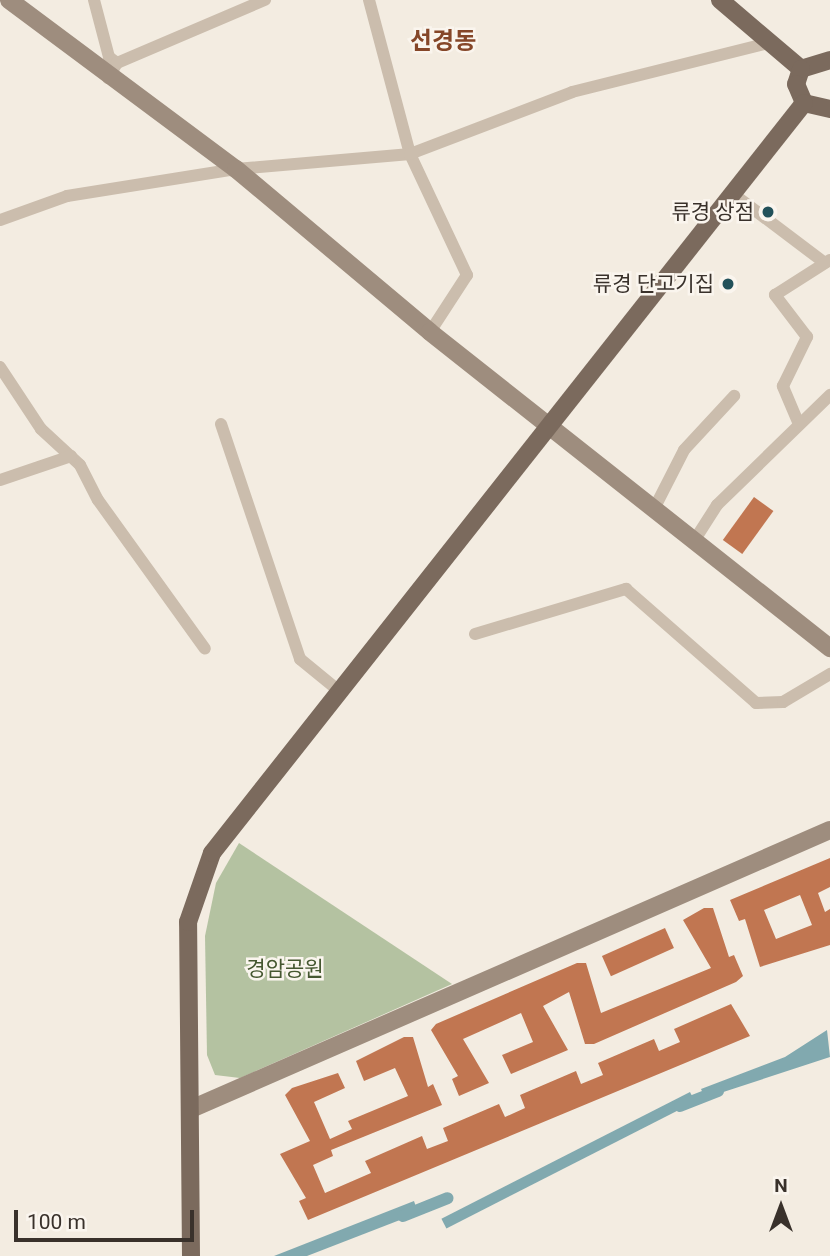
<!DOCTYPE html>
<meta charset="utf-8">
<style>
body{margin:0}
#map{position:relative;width:830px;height:1256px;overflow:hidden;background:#f3ece1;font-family:Roboto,"Noto Sans KR",sans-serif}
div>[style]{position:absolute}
.green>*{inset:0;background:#b4c2a1}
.water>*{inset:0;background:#81a9af;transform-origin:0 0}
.canal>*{height:12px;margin:-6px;padding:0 6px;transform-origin:6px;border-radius:6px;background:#81a9af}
.building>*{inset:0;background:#c17651;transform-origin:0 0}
.street>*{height:12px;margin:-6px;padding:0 6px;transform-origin:6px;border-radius:6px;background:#cbbdad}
.secondary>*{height:18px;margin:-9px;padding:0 9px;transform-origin:9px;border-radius:9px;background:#9e8d7e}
.primary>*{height:18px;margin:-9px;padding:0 9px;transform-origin:9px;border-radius:9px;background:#7b6a5d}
.dots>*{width:19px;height:19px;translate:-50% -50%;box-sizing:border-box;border:4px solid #faf5ee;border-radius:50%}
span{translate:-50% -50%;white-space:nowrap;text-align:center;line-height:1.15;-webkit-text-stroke:5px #faf5ee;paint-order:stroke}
.poi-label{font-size:21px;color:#39312b}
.right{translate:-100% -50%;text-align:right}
.park-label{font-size:21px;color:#455730}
.quarter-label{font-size:24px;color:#854628;font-weight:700}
.north{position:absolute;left:746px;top:1172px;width:70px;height:70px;-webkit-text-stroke:5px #faf5ee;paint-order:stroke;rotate:0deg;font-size:19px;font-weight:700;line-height:28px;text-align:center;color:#39312b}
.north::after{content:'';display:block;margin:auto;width:24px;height:32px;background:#39312b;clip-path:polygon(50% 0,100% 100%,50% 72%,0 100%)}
.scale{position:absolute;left:14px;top:1210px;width:180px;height:32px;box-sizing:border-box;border:4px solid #39312b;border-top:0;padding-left:9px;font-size:21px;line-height:24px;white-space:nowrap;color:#39312b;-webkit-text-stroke:5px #faf5ee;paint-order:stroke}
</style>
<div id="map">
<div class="green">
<i style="clip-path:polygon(239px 843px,452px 984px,240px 1078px,215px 1075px,207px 1055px,205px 936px,216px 883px)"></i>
</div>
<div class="water">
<i style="clip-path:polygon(827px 1030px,830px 1057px,705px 1098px,701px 1089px,785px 1057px)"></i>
<i style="left:690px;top:1092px;width:11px;height:279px;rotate:63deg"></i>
<i style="clip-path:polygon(414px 1201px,418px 1213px,307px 1256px,274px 1256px)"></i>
</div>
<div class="canal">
<i style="left:680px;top:1106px;width:41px;rotate:-21.5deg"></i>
<i style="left:403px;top:1216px;width:48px;rotate:-21.8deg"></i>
</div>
<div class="building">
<i style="left:754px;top:497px;width:24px;height:53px;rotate:36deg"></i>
<i style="clip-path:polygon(evenodd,830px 858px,830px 887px,818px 893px,825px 912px,830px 909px,830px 945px,760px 967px,745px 919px,739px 921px,730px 900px,830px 858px,800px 895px,812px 925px,776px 939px,764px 910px,800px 895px)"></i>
<i style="clip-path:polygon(704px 908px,713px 908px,729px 957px,734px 955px,743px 976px,736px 982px,594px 1044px,585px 1044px,569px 992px,543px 1006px,568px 1050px,511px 1074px,502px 1055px,533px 1042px,521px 1013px,463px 1039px,489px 1083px,459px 1096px,452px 1079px,458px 1076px,431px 1030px,436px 1024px,577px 963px,586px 963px,601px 1013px,711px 968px,683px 920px)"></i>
<i style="left:665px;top:928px;width:22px;height:69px;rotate:66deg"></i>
<i style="clip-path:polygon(731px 1004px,750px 1036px,308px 1220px,299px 1201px,306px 1198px,280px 1154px,310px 1141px,285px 1095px,292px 1088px,338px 1073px,345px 1088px,314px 1102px,330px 1139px,352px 1129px,348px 1121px,408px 1096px,395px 1068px,364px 1081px,356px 1061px,404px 1037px,413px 1037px,428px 1087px,433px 1084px,442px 1105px,331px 1150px,333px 1156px,313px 1165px,325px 1193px,371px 1173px,365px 1161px,422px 1136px,427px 1149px,448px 1141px,443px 1128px,499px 1104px,505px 1117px,525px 1108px,520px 1095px,576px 1071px,581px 1084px,603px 1075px,598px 1063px,654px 1039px,659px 1051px,680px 1042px,674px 1029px)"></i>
</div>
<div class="street">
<i style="left:94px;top:0;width:59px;rotate:75.3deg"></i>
<i style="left:109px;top:57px;width:10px;rotate:37deg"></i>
<i style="left:369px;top:0;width:159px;rotate:75.1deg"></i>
<i style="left:410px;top:154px;width:134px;rotate:64.8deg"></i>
<i style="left:467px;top:275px;width:68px;rotate:123deg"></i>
<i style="left:108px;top:78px;width:17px;rotate:-59deg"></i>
<i style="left:117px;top:63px;width:161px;rotate:-23.1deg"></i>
<i style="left:732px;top:193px;width:116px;rotate:37deg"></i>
<i style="left:0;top:220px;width:71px;rotate:-19.7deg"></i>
<i style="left:67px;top:196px;width:171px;rotate:-9.1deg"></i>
<i style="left:236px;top:169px;width:175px;rotate:-4.9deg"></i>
<i style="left:410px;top:154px;width:173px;rotate:-20.9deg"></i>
<i style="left:572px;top:92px;width:207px;rotate:-14deg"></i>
<i style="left:0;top:367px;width:74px;rotate:56.5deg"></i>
<i style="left:41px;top:429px;width:53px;rotate:42.7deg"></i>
<i style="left:80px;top:465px;width:39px;rotate:63deg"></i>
<i style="left:98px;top:500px;width:183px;rotate:54.3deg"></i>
<i style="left:798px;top:422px;width:39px;rotate:-113deg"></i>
<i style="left:783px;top:386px;width:55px;rotate:-63.9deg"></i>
<i style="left:807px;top:337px;width:53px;rotate:-127.3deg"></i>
<i style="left:775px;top:295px;width:65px;rotate:-32.5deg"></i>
<i style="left:221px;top:424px;width:248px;rotate:71.4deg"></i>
<i style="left:300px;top:659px;width:50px;rotate:39.4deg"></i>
<i style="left:0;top:480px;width:75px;rotate:-18.7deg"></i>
<i style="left:654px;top:509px;width:66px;rotate:-63deg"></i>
<i style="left:684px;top:450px;width:74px;rotate:-47.2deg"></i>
<i style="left:694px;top:541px;width:43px;rotate:-57.4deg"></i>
<i style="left:717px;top:505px;width:158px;rotate:-44.2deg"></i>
<i style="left:475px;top:634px;width:158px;rotate:-16.6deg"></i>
<i style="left:626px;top:589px;width:173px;rotate:41.2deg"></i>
<i style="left:756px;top:703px;width:27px;rotate:-2deg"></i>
<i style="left:783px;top:702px;width:55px;rotate:-30.8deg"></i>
</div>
<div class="secondary">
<i style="left:9px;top:0;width:283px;rotate:36.7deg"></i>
<i style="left:236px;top:169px;width:253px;rotate:40deg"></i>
<i style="left:430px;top:332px;width:510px;rotate:38.31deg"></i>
<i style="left:191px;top:1109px;width:697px;rotate:-23.59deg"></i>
</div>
<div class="primary">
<i style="left:720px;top:0;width:106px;rotate:40.4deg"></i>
<i style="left:830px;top:60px;width:30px;rotate:163deg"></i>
<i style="left:801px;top:69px;width:16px;rotate:108deg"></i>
<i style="left:796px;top:84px;width:21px;rotate:67deg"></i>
<i style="left:804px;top:103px;width:27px;rotate:13deg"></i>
<i style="left:191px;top:1256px;width:334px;rotate:-90.5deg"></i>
<i style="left:188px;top:922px;width:73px;rotate:-70.8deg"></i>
<i style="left:212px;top:853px;width:955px;rotate:-51.71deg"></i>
</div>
<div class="dots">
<i style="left:768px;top:212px;background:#22515a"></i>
<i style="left:728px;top:284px;background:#22515a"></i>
</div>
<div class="poi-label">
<span class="right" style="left:754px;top:212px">류경 상점</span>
<span class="right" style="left:714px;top:284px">류경 단고기집</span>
</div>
<div class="park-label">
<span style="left:285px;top:969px">경암공원</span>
</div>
<div class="quarter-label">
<span style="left:443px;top:42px">선경동</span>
</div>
<div class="north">N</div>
<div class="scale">100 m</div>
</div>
